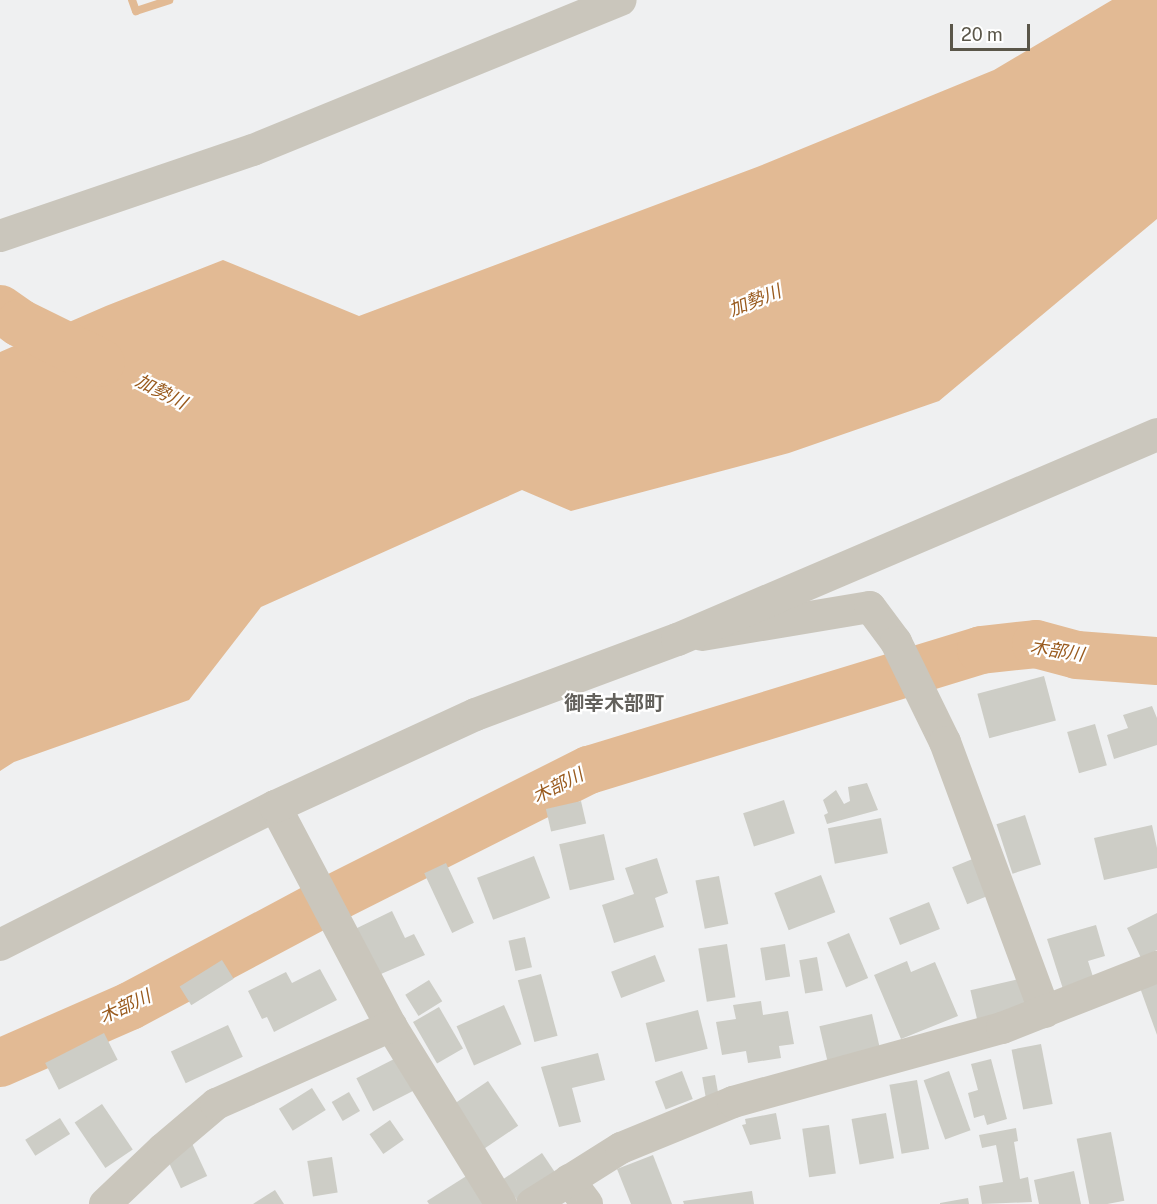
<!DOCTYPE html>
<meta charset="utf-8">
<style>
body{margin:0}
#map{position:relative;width:1157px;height:1204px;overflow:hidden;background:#eff0f1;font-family:"Public Sans","Noto Sans JP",sans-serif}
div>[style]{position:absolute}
.water>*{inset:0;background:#e2ba94}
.stream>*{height:8px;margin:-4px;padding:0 4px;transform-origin:4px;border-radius:4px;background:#e2ba94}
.river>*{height:48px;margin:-24px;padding:0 24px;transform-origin:24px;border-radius:24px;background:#e2ba94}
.building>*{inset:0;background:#cdcdc6;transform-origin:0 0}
.minor>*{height:32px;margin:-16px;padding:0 16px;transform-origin:16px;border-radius:16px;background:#cac6bc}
.tertiary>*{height:33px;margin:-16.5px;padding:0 16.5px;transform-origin:16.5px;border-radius:16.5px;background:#cac6bc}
span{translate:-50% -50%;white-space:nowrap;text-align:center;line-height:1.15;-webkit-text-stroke:4.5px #fff;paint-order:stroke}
.water-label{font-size:18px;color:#995a1d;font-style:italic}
.quarter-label{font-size:20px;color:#63615c;font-weight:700}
.scale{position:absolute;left:950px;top:24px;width:80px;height:27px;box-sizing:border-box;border:3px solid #5a5649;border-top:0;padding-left:8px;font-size:18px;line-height:21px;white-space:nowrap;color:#5a5649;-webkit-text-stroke:4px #fff;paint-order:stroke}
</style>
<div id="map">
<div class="water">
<i style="clip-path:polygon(1112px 0,1157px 0,1157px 219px,939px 401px,789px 453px,571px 511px,522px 490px,261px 607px,189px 700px,14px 762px,0 771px,0 352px,106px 306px,223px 260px,359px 316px,757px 167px,994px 70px)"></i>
</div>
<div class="stream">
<i style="left:132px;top:0;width:12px;rotate:70deg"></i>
<i style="left:136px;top:11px;width:35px;rotate:-18deg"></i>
</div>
<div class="river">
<i style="left:0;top:309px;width:24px;rotate:35deg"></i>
<i style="left:20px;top:323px;width:90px;rotate:26.3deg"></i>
<i style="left:0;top:1063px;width:142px;rotate:-23.7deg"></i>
<i style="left:130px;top:1006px;width:215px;rotate:-28deg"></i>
<i style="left:320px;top:905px;width:301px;rotate:-26.7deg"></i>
<i style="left:589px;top:770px;width:410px;rotate:-17deg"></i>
<i style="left:981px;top:650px;width:55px;rotate:-6.2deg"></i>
<i style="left:1036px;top:644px;width:42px;rotate:15deg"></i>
<i style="left:1077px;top:655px;width:80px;rotate:4.3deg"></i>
</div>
<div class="building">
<i style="left:1044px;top:676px;width:46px;height:69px;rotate:75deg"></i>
<i style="clip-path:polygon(1152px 706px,1157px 718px,1157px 745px,1114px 759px,1107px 735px,1128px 728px,1123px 715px)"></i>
<i style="left:1095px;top:724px;width:43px;height:29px;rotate:74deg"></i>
<i style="clip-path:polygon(867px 783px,878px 810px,827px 824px,824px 815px,828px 813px,823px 800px,836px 790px,844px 804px,850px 801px,848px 787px)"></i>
<i style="left:784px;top:800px;width:35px;height:43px;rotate:72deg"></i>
<i style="left:581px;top:801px;width:23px;height:36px;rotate:77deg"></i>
<i style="left:1025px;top:815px;width:52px;height:30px;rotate:72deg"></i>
<i style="left:881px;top:818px;width:36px;height:54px;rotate:79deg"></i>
<i style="clip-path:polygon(1152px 825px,1157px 848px,1157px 868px,1104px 880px,1094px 838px)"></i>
<i style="left:604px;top:834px;width:47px;height:46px;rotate:77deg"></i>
<i style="left:534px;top:856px;width:45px;height:61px;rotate:69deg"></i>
<i style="left:980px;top:856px;width:40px;height:30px;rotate:68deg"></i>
<i style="clip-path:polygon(657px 858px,668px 893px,655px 898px,664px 927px,614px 943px,602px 905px,634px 894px,625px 868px)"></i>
<i style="left:446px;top:863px;width:66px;height:24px;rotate:65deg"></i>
<i style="left:821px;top:875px;width:40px;height:50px;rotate:69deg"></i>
<i style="left:719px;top:876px;width:49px;height:24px;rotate:79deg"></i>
<i style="left:929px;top:902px;width:29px;height:43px;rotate:68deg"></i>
<i style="clip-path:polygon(392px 911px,405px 938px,414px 934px,425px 955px,374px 977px,351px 931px)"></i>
<i style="clip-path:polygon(1157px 913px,1157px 950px,1141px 958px,1127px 928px)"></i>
<i style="clip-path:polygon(1096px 925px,1105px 956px,1088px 961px,1094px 980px,1063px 989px,1047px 939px)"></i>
<i style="left:849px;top:933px;width:49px;height:24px;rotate:67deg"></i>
<i style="left:525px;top:937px;width:31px;height:17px;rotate:77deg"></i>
<i style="left:727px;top:944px;width:54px;height:29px;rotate:81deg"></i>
<i style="left:785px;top:944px;width:33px;height:25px;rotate:81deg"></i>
<i style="left:655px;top:955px;width:28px;height:47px;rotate:69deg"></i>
<i style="left:817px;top:957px;width:34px;height:18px;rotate:80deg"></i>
<i style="left:222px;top:960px;width:22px;height:50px;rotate:58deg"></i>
<i style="clip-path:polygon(907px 961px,911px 972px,935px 962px,958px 1016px,901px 1039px,874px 975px)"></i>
<i style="clip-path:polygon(320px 969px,337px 1000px,274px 1032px,267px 1017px,262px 1019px,248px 991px,286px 972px,292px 983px)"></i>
<i style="left:541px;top:974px;width:64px;height:24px;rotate:75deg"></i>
<i style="left:1023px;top:978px;width:32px;height:54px;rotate:77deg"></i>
<i style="clip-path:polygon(1157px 979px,1157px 1035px,1139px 985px)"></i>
<i style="left:429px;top:980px;width:25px;height:28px;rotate:58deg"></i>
<i style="clip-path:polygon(761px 1001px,763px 1015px,788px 1011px,794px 1044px,779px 1046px,781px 1058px,748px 1063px,746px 1051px,722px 1055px,716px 1022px,736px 1019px,733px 1005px)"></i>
<i style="left:504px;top:1005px;width:43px;height:52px;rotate:66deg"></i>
<i style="left:439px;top:1007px;width:48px;height:30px;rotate:60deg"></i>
<i style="left:698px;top:1010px;width:40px;height:54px;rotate:76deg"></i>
<i style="left:872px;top:1014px;width:40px;height:54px;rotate:77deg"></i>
<i style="left:228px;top:1025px;width:35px;height:63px;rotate:65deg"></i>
<i style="left:104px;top:1033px;width:30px;height:66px;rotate:63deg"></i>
<i style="left:1041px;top:1044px;width:61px;height:30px;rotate:79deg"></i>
<i style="clip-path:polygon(598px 1053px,605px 1080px,572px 1088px,581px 1122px,559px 1127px,541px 1067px)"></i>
<i style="left:400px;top:1056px;width:37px;height:49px;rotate:63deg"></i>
<i style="clip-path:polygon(991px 1059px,1007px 1119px,987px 1125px,984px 1115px,974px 1118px,968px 1093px,978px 1090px,971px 1064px)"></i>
<i style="left:682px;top:1071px;width:30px;height:29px;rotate:69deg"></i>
<i style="left:949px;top:1071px;width:63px;height:27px;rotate:70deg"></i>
<i style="left:715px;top:1075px;width:23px;height:13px;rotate:80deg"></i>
<i style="left:917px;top:1080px;width:70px;height:28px;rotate:80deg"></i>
<i style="left:488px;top:1081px;width:54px;height:42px;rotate:56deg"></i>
<i style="left:312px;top:1088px;width:26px;height:39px;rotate:58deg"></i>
<i style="left:349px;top:1092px;width:22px;height:20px;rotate:60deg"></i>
<i style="left:102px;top:1104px;width:55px;height:33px;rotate:56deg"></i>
<i style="clip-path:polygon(776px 1113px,781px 1139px,750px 1145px,742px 1125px,746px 1124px,745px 1119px)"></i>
<i style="left:886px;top:1113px;width:46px;height:35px;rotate:80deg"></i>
<i style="left:60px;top:1118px;width:19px;height:41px;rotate:58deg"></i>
<i style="left:390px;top:1120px;width:24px;height:25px;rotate:55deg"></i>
<i style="left:829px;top:1125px;width:49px;height:27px;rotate:82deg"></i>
<i style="clip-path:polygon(1016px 1128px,1018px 1141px,1014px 1142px,1020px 1179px,1028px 1177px,1032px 1202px,982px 1204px,979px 1186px,1003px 1182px,996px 1145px,982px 1148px,979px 1135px)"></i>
<i style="left:1111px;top:1132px;width:70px;height:35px;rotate:79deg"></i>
<i style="left:189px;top:1137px;width:43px;height:29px;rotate:65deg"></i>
<i style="left:542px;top:1153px;width:25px;height:47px;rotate:56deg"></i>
<i style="clip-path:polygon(653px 1155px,672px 1204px,631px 1204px,617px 1169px)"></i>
<i style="left:332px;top:1157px;width:36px;height:25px;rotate:81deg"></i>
<i style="clip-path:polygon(1074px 1171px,1081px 1204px,1039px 1204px,1034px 1180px)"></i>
<i style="clip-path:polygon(468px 1175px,487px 1204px,429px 1204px,427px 1201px)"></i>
<i style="clip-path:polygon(275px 1190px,284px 1204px,253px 1204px)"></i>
<i style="clip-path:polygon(752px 1191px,754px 1204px,684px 1204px,683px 1201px)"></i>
<i style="clip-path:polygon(968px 1198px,969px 1204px,940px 1204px,940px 1203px)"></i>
</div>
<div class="minor">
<i style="left:0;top:236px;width:267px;rotate:-18.8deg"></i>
<i style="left:253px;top:150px;width:397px;rotate:-22.2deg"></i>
<i style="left:702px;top:635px;width:170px;rotate:-9.5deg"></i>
<i style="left:870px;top:607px;width:44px;rotate:53.4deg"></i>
<i style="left:896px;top:642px;width:111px;rotate:63.9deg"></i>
<i style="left:945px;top:742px;width:288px;rotate:69.7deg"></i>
<i style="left:0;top:945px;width:308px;rotate:-26.8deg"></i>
<i style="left:275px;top:806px;width:249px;rotate:62.2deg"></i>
<i style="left:391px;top:1026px;width:209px;rotate:58.3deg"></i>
<i style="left:569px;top:1180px;width:30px;rotate:53deg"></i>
<i style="left:105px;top:1204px;width:80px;rotate:-43.5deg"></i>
<i style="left:163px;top:1149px;width:70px;rotate:-40.3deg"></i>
<i style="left:216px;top:1104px;width:192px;rotate:-24deg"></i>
<i style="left:532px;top:1204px;width:105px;rotate:-32.2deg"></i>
<i style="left:621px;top:1148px;width:121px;rotate:-22.3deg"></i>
<i style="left:733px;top:1102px;width:279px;rotate:-15.4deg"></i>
<i style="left:1002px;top:1028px;width:167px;rotate:-21.5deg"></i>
</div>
<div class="tertiary">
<i style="left:275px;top:806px;width:220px;rotate:-24.7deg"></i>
<i style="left:475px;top:714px;width:215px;rotate:-20.4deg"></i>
<i style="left:677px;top:639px;width:522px;rotate:-23.13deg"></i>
</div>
<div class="water-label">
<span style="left:755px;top:301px;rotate:-22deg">加勢川</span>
<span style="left:161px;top:392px;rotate:27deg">加勢川</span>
<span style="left:1057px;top:651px;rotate:9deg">木部川</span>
<span style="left:558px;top:786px;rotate:-27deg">木部川</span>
<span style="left:125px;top:1007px;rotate:-25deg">木部川</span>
</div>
<div class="quarter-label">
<span style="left:614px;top:703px">御幸木部町</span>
</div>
<div class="scale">20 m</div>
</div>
